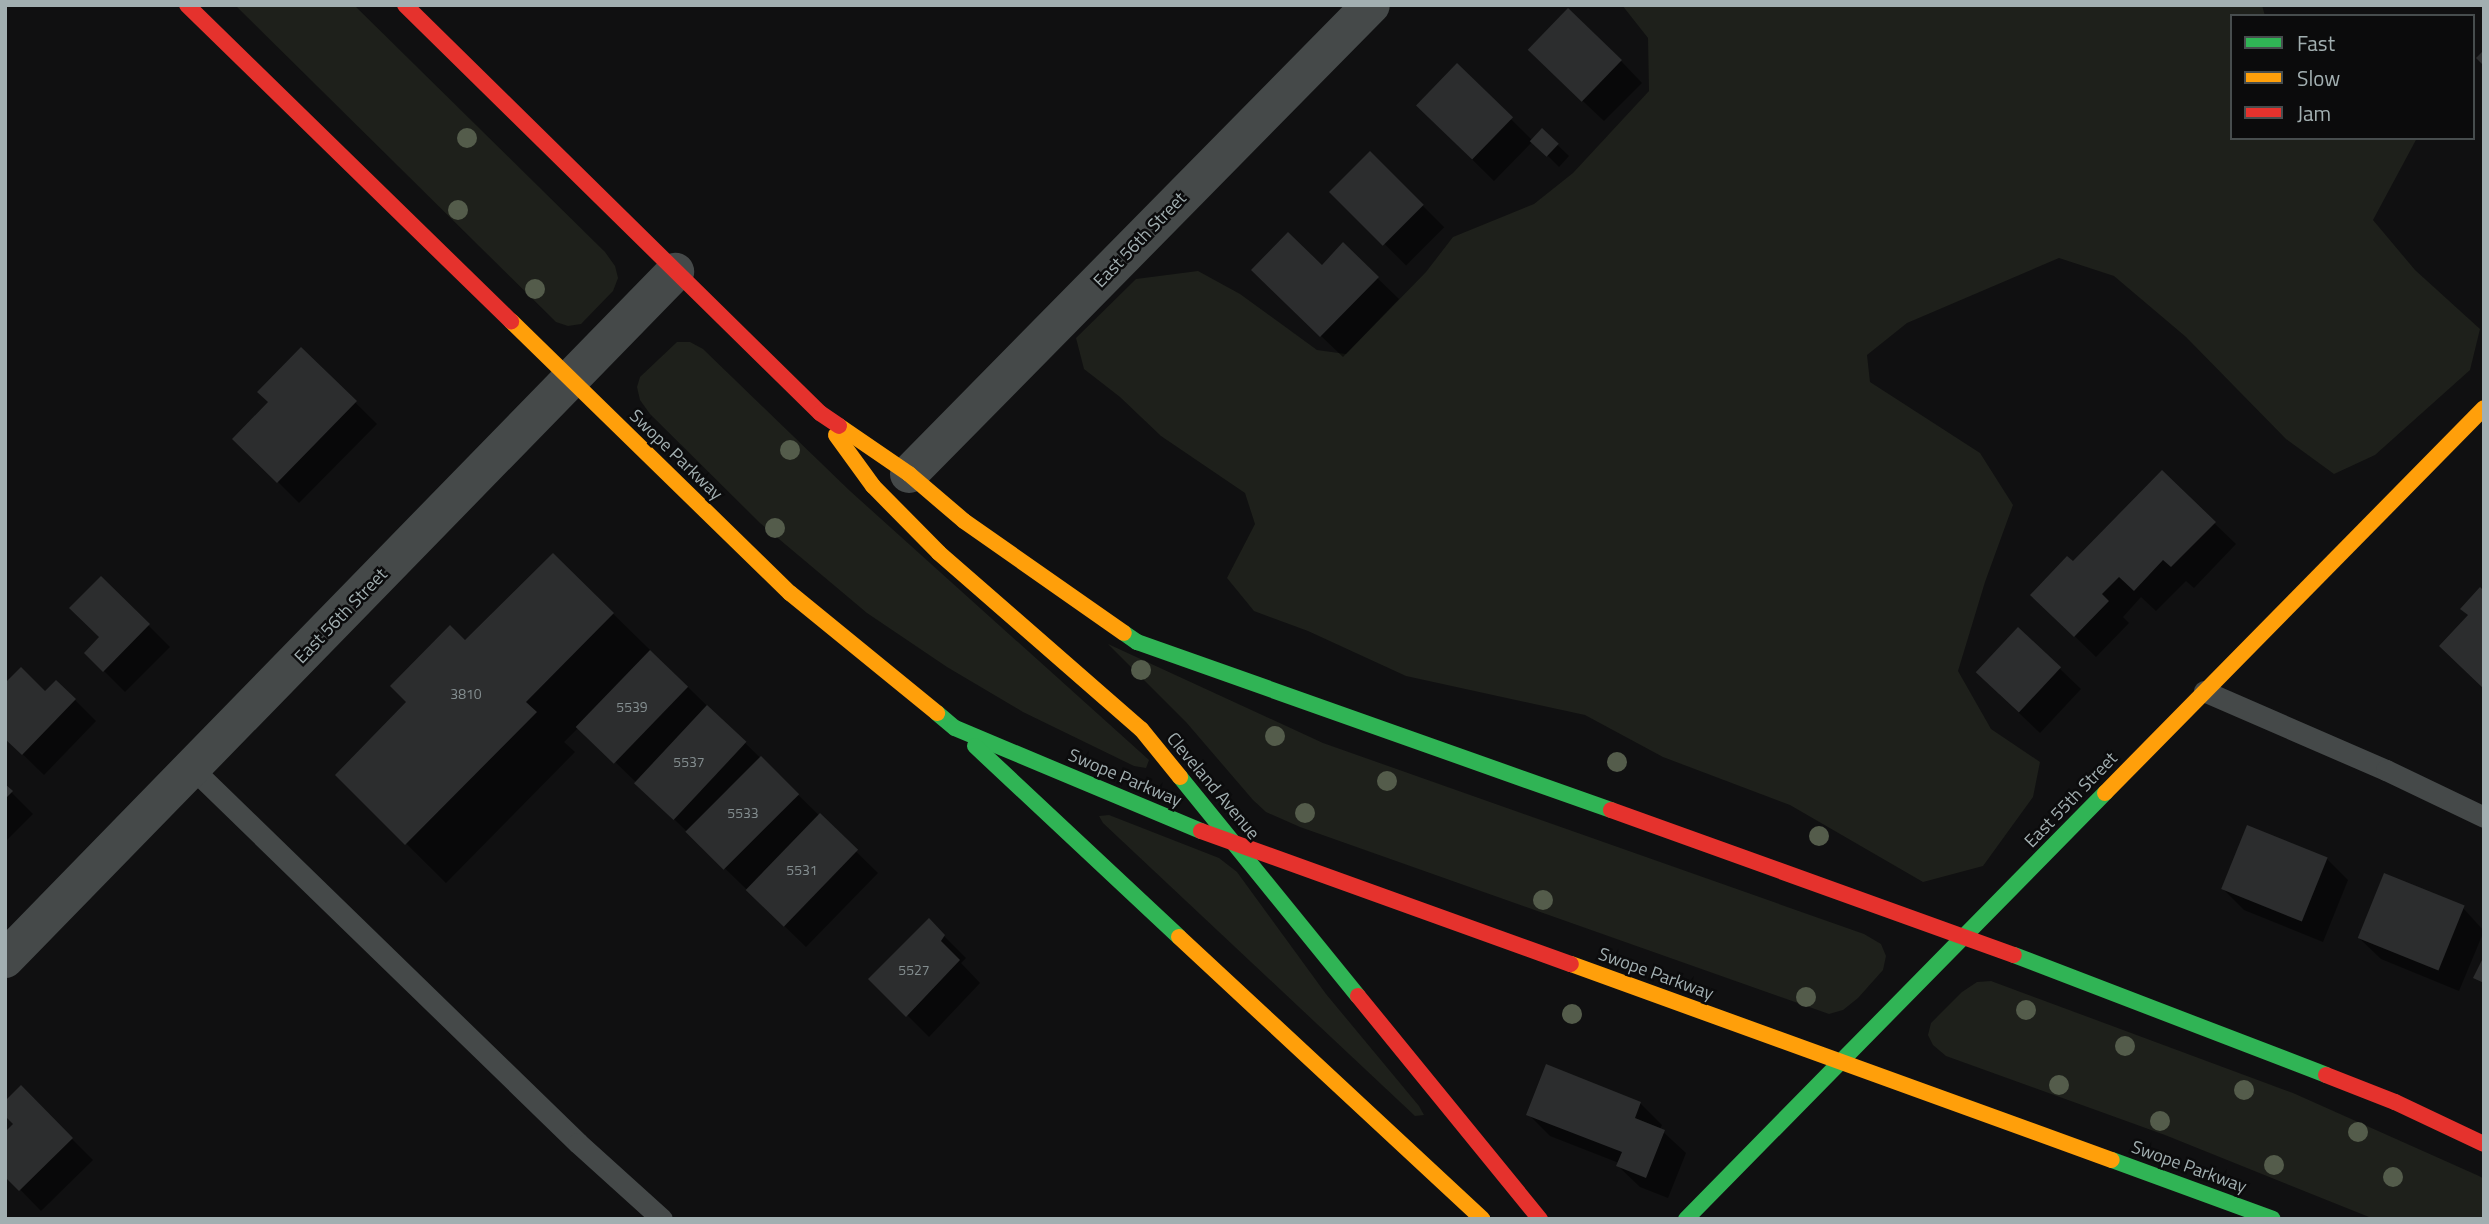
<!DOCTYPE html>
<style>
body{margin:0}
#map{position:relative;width:2489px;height:1224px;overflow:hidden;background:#101011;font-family:"Titillium Web",sans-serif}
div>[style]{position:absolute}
.green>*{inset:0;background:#1e201b}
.shadow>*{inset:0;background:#0007;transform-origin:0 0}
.building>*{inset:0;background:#2c2d2e;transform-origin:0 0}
.lane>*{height:21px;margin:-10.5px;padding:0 10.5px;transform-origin:10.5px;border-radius:10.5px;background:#454949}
.street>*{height:38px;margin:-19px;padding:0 19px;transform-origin:19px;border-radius:19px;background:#454949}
.fast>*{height:16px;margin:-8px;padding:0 8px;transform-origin:8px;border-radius:8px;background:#30b455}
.slow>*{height:16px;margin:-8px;padding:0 8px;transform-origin:8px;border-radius:8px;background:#ff9f0a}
.jam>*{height:16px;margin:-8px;padding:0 8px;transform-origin:8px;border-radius:8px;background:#e5322d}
.trees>*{width:20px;height:20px;margin:-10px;border-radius:50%;background:#545c4b}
span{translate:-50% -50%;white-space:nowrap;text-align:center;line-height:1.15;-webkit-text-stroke:5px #0b0b0c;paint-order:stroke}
.number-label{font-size:14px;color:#848e90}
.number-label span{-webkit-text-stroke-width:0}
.street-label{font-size:18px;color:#a2afb1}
.frame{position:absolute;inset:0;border:7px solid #a2afb1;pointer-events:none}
.legend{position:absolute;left:2230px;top:14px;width:245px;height:126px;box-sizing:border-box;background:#0b0b0c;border:2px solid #474d4e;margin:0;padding:9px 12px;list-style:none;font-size:21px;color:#a2afb1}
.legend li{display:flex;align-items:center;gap:14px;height:35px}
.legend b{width:35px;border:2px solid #474d4e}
</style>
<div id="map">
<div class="green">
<i style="clip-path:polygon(235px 5px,354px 5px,605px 252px,615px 266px,618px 278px,613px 291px,581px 324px,568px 326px,556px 322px)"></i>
<i style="clip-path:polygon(1622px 5px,2262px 5px,2265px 16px,2232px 16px,2232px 138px,2417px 138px,2373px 220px,2415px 270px,2480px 329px,2470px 370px,2375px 455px,2334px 474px,2286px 439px,2186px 337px,2114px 276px,2059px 258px,1907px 323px,1867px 355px,1870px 382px,1980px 453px,2013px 505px,1985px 582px,1958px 671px,1991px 729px,2040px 762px,2033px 797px,1983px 866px,1923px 882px,1790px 805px,1663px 757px,1585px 715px,1406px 676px,1308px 631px,1254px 611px,1227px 578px,1255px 524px,1245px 493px,1161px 436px,1120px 397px,1084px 369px,1076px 338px,1136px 279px,1198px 271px,1240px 294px,1317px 350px,1346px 354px,1426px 272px,1453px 237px,1534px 204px,1573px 173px,1649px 91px,1648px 38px)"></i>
<i style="clip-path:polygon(677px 342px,690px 342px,703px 349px,850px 491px,1149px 760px,1146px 768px,1134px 766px,1023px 712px,947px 667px,867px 613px,760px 523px,650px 414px,640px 400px,637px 387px,640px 377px)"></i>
<i style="clip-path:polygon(1108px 644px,1323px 743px,1864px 934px,1881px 944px,1886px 956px,1883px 970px,1858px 998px,1843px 1010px,1829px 1014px,1300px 827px,1266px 812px,1253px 800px,1186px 722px)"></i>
<i style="clip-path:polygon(1109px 815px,1219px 858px,1237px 872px,1326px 994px,1419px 1106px,1424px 1115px,1415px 1116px,1103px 823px,1099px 816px)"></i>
<i style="clip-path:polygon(1991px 981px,2293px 1093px,2479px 1176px,2484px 1179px,2484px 1219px,2374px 1219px,2165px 1135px,1946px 1056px,1933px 1045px,1928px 1035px,1931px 1023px,1962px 992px,1977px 982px)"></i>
</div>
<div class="shadow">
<i style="clip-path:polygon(1621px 61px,1642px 83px,1604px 121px,1551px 71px)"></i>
<i style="clip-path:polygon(1457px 66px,1532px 140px,1542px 130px,1569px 156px,1559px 167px,1533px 141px,1494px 181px,1418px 106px)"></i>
<i style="left:1370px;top:153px;width:105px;height:54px;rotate:45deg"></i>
<i style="clip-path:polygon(1343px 245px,1399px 299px,1343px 357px,1274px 291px,1322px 267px)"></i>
<i style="clip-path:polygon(301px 349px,377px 424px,299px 503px,235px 439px,271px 403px)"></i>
<i style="clip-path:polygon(2214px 523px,2236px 544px,2194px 588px,2186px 581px,2156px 611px,2141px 597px,2123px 617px,2129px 623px,2096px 657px,2054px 616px,2073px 564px)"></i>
<i style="clip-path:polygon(553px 555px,878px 873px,806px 947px,579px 727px,564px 742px,575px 752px,446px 883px,337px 775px)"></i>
<i style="clip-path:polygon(101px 578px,170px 647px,125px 692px,86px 653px,101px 638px)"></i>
<i style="clip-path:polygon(2059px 668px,2081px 689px,2040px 733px,1999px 694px)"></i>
<i style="clip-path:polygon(45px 693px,75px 700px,96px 721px,44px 775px,5px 737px)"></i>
<i style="clip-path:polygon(5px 786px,33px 814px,5px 842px)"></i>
<i style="clip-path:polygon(2327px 859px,2348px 880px,2323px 942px,2244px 910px,2223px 889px)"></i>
<i style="clip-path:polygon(2463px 908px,2484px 931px,2459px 991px,2381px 959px,2359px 938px)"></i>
<i style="clip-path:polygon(929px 921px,966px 958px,961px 963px,980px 983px,929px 1037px,871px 979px)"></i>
<i style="clip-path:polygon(21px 1088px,93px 1160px,41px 1211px,5px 1174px)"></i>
<i style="clip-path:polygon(1640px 1103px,1662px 1125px,1660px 1129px,1686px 1153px,1668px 1198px,1640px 1187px,1618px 1166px,1619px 1163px,1550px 1136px,1528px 1114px)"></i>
</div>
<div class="building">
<i style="left:1568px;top:8px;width:75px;height:58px;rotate:44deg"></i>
<i style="clip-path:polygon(2484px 50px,2484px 66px,2476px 58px)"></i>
<i style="left:1457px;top:63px;width:78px;height:59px;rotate:44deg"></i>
<i style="left:1542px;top:128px;width:23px;height:18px;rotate:43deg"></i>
<i style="left:1370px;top:151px;width:76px;height:58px;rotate:45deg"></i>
<i style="clip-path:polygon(1288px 232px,1322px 265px,1343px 242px,1379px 277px,1320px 337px,1251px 270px)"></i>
<i style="clip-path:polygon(301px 347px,357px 401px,277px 483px,232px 439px,268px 402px,257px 392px)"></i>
<i style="clip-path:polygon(2162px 470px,2216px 522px,2171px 567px,2163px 560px,2134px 591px,2119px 577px,2102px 594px,2109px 601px,2074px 637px,2030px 595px,2067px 556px,2073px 561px)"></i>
<i style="clip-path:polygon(553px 553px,614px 613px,526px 702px,537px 712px,405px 845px,335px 775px,406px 702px,390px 686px,450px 625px,465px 640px)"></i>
<i style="clip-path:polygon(101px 576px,150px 624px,103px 672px,84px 653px,99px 637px,69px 608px)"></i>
<i style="clip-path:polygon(2480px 587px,2484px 591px,2484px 689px,2439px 646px,2468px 615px,2460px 609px)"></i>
<i style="left:2018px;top:627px;width:59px;height:62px;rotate:43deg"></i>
<i style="left:650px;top:650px;width:53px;height:107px;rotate:44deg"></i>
<i style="clip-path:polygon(21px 667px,45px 691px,56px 680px,76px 699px,22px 755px,5px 739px,5px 683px)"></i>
<i style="left:707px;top:705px;width:54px;height:107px;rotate:43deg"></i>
<i style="left:761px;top:756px;width:54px;height:107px;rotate:45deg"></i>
<i style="clip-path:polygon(5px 784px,13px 791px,5px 799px)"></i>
<i style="left:820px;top:813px;width:53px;height:107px;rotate:44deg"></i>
<i style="left:2247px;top:825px;width:87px;height:69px;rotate:22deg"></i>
<i style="left:2384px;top:873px;width:87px;height:70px;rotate:22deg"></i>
<i style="clip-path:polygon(929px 918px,945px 935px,941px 941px,960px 960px,906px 1017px,868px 979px)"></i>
<i style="clip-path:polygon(2484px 956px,2484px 983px,2473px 978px)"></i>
<i style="clip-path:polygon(1546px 1064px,1641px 1102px,1635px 1118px,1665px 1130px,1646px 1178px,1616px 1166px,1622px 1152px,1526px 1115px)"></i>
<i style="clip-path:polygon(21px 1085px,73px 1138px,19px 1191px,5px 1177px,5px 1132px,13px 1124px,5px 1116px,5px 1101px)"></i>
</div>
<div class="lane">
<i style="left:2204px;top:691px;width:198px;rotate:23.5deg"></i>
<i style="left:2386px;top:770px;width:109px;rotate:25.6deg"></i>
<i style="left:192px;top:768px;width:538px;rotate:44.17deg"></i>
<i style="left:578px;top:1143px;width:113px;rotate:42.1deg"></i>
</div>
<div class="street">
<i style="left:909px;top:474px;width:658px;rotate:-45.43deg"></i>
<i style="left:5px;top:959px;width:960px;rotate:-45.72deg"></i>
</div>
<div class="fast">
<i style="left:1124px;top:633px;width:16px;rotate:35deg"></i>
<i style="left:1137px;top:642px;width:503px;rotate:19.52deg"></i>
<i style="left:937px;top:713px;width:23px;rotate:40deg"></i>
<i style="left:955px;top:728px;width:267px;rotate:22.7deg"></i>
<i style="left:975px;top:746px;width:279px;rotate:43.1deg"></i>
<i style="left:1180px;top:777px;width:282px;rotate:50.9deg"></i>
<i style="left:2014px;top:955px;width:334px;rotate:21deg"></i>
<i style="left:2112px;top:1160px;width:171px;rotate:20.1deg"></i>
<i style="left:1686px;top:1219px;width:598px;rotate:-45.47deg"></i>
</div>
<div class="slow">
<i style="left:511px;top:321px;width:390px;rotate:44.3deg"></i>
<i style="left:790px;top:593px;width:190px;rotate:39.2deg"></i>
<i style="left:839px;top:426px;width:85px;rotate:34.4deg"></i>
<i style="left:909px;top:474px;width:72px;rotate:40.5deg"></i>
<i style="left:964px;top:521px;width:195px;rotate:35deg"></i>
<i style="left:836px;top:435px;width:63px;rotate:54deg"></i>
<i style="left:873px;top:486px;width:94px;rotate:45.4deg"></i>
<i style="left:939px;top:553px;width:268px;rotate:41.1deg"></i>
<i style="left:1141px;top:729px;width:62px;rotate:50.9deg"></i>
<i style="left:2105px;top:793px;width:540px;rotate:-45.45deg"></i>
<i style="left:1179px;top:937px;width:414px;rotate:42.9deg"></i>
<i style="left:1571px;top:964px;width:575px;rotate:19.92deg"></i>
</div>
<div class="jam">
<i style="left:187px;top:5px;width:453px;rotate:44.3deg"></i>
<i style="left:405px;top:5px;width:582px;rotate:44.51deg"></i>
<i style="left:820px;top:413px;width:23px;rotate:34deg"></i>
<i style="left:1611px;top:810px;width:428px;rotate:19.8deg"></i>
<i style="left:1201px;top:831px;width:393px;rotate:19.8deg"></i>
<i style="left:1358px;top:996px;width:288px;rotate:50.8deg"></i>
<i style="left:2326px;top:1075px;width:74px;rotate:21.4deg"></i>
<i style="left:2395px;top:1102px;width:98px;rotate:25.3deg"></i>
</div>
<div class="trees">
<i style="left:467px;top:138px"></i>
<i style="left:458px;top:210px"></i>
<i style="left:535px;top:289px"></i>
<i style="left:790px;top:450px"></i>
<i style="left:775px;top:528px"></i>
<i style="left:1141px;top:670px"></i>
<i style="left:1275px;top:736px"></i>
<i style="left:1617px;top:762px"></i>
<i style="left:1387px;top:781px"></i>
<i style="left:1305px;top:813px"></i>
<i style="left:1819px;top:836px"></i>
<i style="left:1543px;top:900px"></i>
<i style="left:1806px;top:997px"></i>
<i style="left:2026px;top:1010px"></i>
<i style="left:1572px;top:1014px"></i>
<i style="left:2125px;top:1046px"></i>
<i style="left:2059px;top:1085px"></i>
<i style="left:2244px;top:1090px"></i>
<i style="left:2160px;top:1121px"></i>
<i style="left:2358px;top:1132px"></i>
<i style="left:2274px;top:1165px"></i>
<i style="left:2393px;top:1177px"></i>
</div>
<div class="number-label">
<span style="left:466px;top:694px">3810</span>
<span style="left:632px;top:707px">5539</span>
<span style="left:689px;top:762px">5537</span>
<span style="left:743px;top:813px">5533</span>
<span style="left:802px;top:870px">5531</span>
<span style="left:914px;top:970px">5527</span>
</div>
<div class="street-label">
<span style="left:1140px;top:240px;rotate:-46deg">East 56th Street</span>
<span style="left:676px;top:455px;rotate:44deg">Swope Parkway</span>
<span style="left:341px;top:616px;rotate:-46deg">East 56th Street</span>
<span style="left:1125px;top:778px;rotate:23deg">Swope Parkway</span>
<span style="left:1213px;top:786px;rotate:50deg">Cleveland Avenue</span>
<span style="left:2071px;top:800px;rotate:-46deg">East 55th Street</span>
<span style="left:1656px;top:974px;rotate:20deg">Swope Parkway</span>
<span style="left:2189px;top:1167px;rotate:20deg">Swope Parkway</span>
</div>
<div class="frame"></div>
<ul class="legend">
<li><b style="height:9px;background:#30b455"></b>Fast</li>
<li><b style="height:9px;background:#ff9f0a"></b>Slow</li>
<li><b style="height:9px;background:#e5322d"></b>Jam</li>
</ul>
</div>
